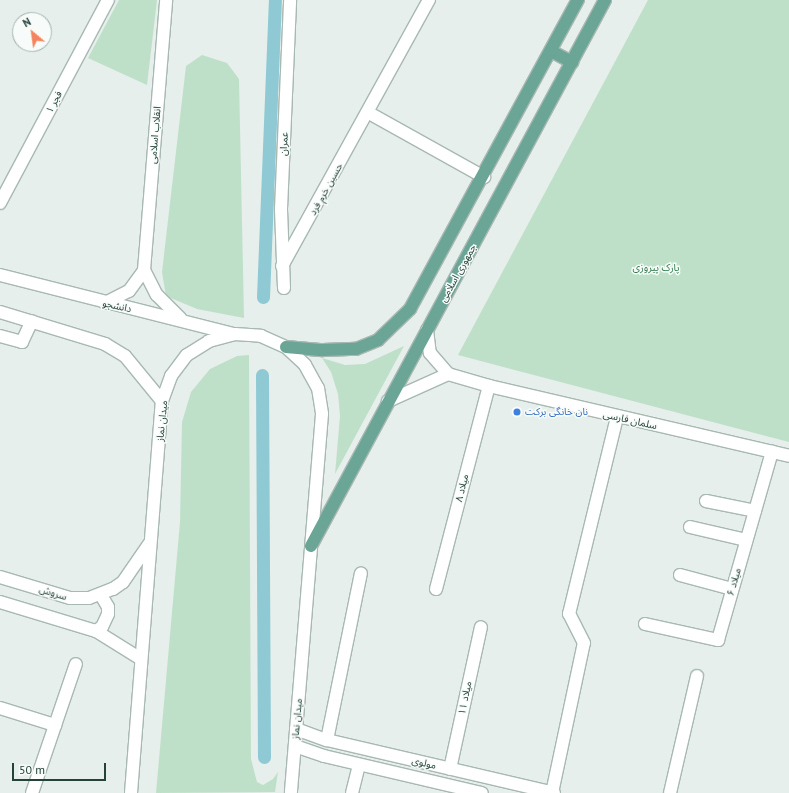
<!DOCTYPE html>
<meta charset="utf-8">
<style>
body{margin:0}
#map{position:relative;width:789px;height:793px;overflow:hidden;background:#e6efeb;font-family:"PT Sans","Noto Sans Arabic",sans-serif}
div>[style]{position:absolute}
.green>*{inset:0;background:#bfe0c8}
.canal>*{height:13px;margin:-6.5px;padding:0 6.5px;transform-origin:6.5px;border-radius:6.5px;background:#8ec9d4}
.roads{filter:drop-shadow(1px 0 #a8b8b2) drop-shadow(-1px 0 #a8b8b2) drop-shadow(0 1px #a8b8b2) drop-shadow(0 -1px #a8b8b2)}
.street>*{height:12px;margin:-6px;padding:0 6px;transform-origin:6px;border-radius:6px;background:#fff}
.secondary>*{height:12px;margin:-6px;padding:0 6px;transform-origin:6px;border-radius:6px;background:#fff}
.primary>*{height:12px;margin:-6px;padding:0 6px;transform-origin:6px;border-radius:6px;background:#6aa596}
.dots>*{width:11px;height:11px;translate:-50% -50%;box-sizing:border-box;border:2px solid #f7fbf9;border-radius:50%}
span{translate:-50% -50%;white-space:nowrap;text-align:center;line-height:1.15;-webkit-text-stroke:3px #f7fbf9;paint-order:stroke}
.street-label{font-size:10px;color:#24423a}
.park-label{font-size:10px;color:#2d7a4b}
.shop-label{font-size:10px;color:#366cbe}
.left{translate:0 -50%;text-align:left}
.north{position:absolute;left:12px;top:12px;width:40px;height:40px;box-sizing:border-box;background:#f7fbf9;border:1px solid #a3b1ad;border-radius:50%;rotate:331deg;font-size:11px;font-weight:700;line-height:16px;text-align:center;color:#24423a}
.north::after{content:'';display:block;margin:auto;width:14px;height:18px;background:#f4845f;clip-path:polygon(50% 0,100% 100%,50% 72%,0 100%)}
.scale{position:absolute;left:12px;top:763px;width:94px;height:18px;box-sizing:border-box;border:2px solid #24423a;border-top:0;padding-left:5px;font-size:12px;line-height:14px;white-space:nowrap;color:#24423a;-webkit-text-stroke:3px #f7fbf9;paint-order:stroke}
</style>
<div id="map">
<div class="green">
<i style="clip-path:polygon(119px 0,157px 0,147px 85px,88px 58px)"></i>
<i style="clip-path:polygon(648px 0,789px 0,789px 442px,458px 355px)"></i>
<i style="clip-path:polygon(202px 55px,227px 63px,239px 79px,244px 318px,197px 309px,166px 296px,162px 272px,186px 66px)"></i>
<i style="clip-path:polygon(404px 346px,335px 474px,340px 416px,338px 394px,331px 372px,322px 358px,345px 365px,365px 364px)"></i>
<i style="clip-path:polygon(249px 355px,251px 759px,257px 782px,263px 785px,273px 779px,278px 772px,275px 792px,156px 793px,180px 522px,182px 422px,191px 392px,210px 369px,237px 356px)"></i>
</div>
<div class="canal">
<i style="left:263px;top:297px;width:297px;rotate:-87.7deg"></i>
<i style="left:262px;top:375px;width:382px;rotate:89.7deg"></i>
</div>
<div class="roads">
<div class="street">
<i style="left:369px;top:113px;width:132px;rotate:29.1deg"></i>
<i style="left:0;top:203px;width:230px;rotate:-62deg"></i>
<i style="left:282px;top:266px;width:304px;rotate:-61.1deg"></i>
<i style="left:284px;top:288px;width:79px;rotate:-92.2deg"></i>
<i style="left:281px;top:209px;width:209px;rotate:-87.5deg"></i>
<i style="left:0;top:336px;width:23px;rotate:15deg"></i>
<i style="left:22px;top:342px;width:23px;rotate:-65deg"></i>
<i style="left:706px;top:501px;width:50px;rotate:11.5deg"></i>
<i style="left:690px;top:527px;width:57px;rotate:13.1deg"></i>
<i style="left:680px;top:575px;width:54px;rotate:15.1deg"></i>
<i style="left:436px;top:589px;width:210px;rotate:-75.4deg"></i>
<i style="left:645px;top:624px;width:75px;rotate:12.4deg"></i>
<i style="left:718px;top:640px;width:196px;rotate:-74deg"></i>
<i style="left:0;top:708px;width:58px;rotate:17.2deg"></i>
<i style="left:327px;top:740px;width:170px;rotate:-78.5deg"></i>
<i style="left:450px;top:769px;width:145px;rotate:-77.7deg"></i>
<i style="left:32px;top:793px;width:136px;rotate:-71.2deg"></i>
<i style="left:352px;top:793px;width:29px;rotate:-76deg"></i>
<i style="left:552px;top:793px;width:153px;rotate:-78deg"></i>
<i style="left:584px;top:643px;width:33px;rotate:-117deg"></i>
<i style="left:569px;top:614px;width:203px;rotate:-76.3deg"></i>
<i style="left:670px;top:793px;width:120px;rotate:-77deg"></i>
</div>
<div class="secondary">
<i style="left:144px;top:270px;width:28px;rotate:63deg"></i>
<i style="left:157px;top:295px;width:33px;rotate:45deg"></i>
<i style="left:0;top:275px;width:241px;rotate:14.2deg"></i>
<i style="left:105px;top:303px;width:27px;rotate:-27deg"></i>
<i style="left:129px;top:291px;width:26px;rotate:-54deg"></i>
<i style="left:144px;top:270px;width:271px;rotate:-85.3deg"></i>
<i style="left:0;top:312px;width:110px;rotate:16.9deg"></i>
<i style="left:105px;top:344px;width:23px;rotate:31deg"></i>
<i style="left:125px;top:356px;width:58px;rotate:50.6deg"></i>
<i style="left:427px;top:330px;width:23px;rotate:83deg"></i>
<i style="left:430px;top:353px;width:28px;rotate:49deg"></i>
<i style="left:448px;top:374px;width:43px;rotate:16.3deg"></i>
<i style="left:489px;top:386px;width:308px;rotate:13.1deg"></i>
<i style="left:388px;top:401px;width:66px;rotate:-24.2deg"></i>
<i style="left:0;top:577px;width:73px;rotate:16.7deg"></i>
<i style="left:70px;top:598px;width:19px"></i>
<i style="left:89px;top:598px;width:26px;rotate:-21deg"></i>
<i style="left:113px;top:589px;width:12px;rotate:-35deg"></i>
<i style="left:123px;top:582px;width:46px;rotate:-55.6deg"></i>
<i style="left:0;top:602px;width:100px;rotate:16.8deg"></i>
<i style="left:96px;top:631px;width:53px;rotate:31.9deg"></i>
<i style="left:96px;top:631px;width:7px;rotate:-34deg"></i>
<i style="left:102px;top:627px;width:14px;rotate:-65deg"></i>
<i style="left:108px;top:614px;width:7px;rotate:-90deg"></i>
<i style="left:108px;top:607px;width:14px;rotate:-120deg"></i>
<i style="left:296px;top:729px;width:33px;rotate:20deg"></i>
<i style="left:327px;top:740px;width:233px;rotate:13.1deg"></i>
<i style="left:295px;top:746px;width:31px;rotate:19deg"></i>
<i style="left:324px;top:756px;width:162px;rotate:13.2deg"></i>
<i style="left:131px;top:793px;width:393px;rotate:-85.5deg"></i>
<i style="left:162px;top:401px;width:27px;rotate:-70deg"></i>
<i style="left:171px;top:376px;width:26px;rotate:-53deg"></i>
<i style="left:187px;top:355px;width:26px;rotate:-32deg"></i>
<i style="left:209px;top:341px;width:27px;rotate:-15deg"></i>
<i style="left:235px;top:334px;width:26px;rotate:4deg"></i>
<i style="left:261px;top:336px;width:27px;rotate:24deg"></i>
<i style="left:286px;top:347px;width:26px;rotate:43deg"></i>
<i style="left:305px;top:365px;width:26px;rotate:61deg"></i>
<i style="left:318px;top:388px;width:26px;rotate:81deg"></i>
<i style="left:322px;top:414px;width:380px;rotate:94.7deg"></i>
</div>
<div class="primary">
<i style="left:551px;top:51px;width:24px;rotate:28deg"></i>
<i style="left:286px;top:347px;width:37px;rotate:5deg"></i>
<i style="left:323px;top:350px;width:33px;rotate:-2deg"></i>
<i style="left:356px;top:349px;width:24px;rotate:-22deg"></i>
<i style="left:378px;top:340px;width:45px;rotate:-44.1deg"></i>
<i style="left:410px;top:309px;width:352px;rotate:-61.5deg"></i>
<i style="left:311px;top:546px;width:620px;rotate:-61.7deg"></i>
</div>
</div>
<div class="dots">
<i style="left:517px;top:412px;background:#3f7fe0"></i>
</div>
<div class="street-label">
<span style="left:54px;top:102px;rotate:-62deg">فجر ۱</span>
<span style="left:155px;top:135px;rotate:-85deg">انقلاب اسلامی</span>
<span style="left:284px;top:144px;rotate:-87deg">عمران</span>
<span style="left:326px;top:189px;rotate:-61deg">حسین خرم فرد</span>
<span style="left:458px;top:273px;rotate:-61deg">جمهوری اسلامی</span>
<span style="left:117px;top:306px;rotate:12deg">دانشجو</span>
<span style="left:630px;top:420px;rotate:13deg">سلمان فارسی</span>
<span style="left:162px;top:421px;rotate:-84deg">میدان نماز</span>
<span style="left:462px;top:488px;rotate:-76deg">میلاد ۸</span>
<span style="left:734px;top:582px;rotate:-74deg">میلاد ۶</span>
<span style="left:53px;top:593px;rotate:17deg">سروش</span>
<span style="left:465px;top:698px;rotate:-78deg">میلاد ۱۱</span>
<span style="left:297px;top:719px;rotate:-85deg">میدان نماز</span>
<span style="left:424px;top:763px;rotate:13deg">مولوی</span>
</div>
<div class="park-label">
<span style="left:656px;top:268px">پارک پیروزی</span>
</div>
<div class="shop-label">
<span class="left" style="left:525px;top:412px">نان خانگی برکت</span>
</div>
<div class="north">N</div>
<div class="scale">50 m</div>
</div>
